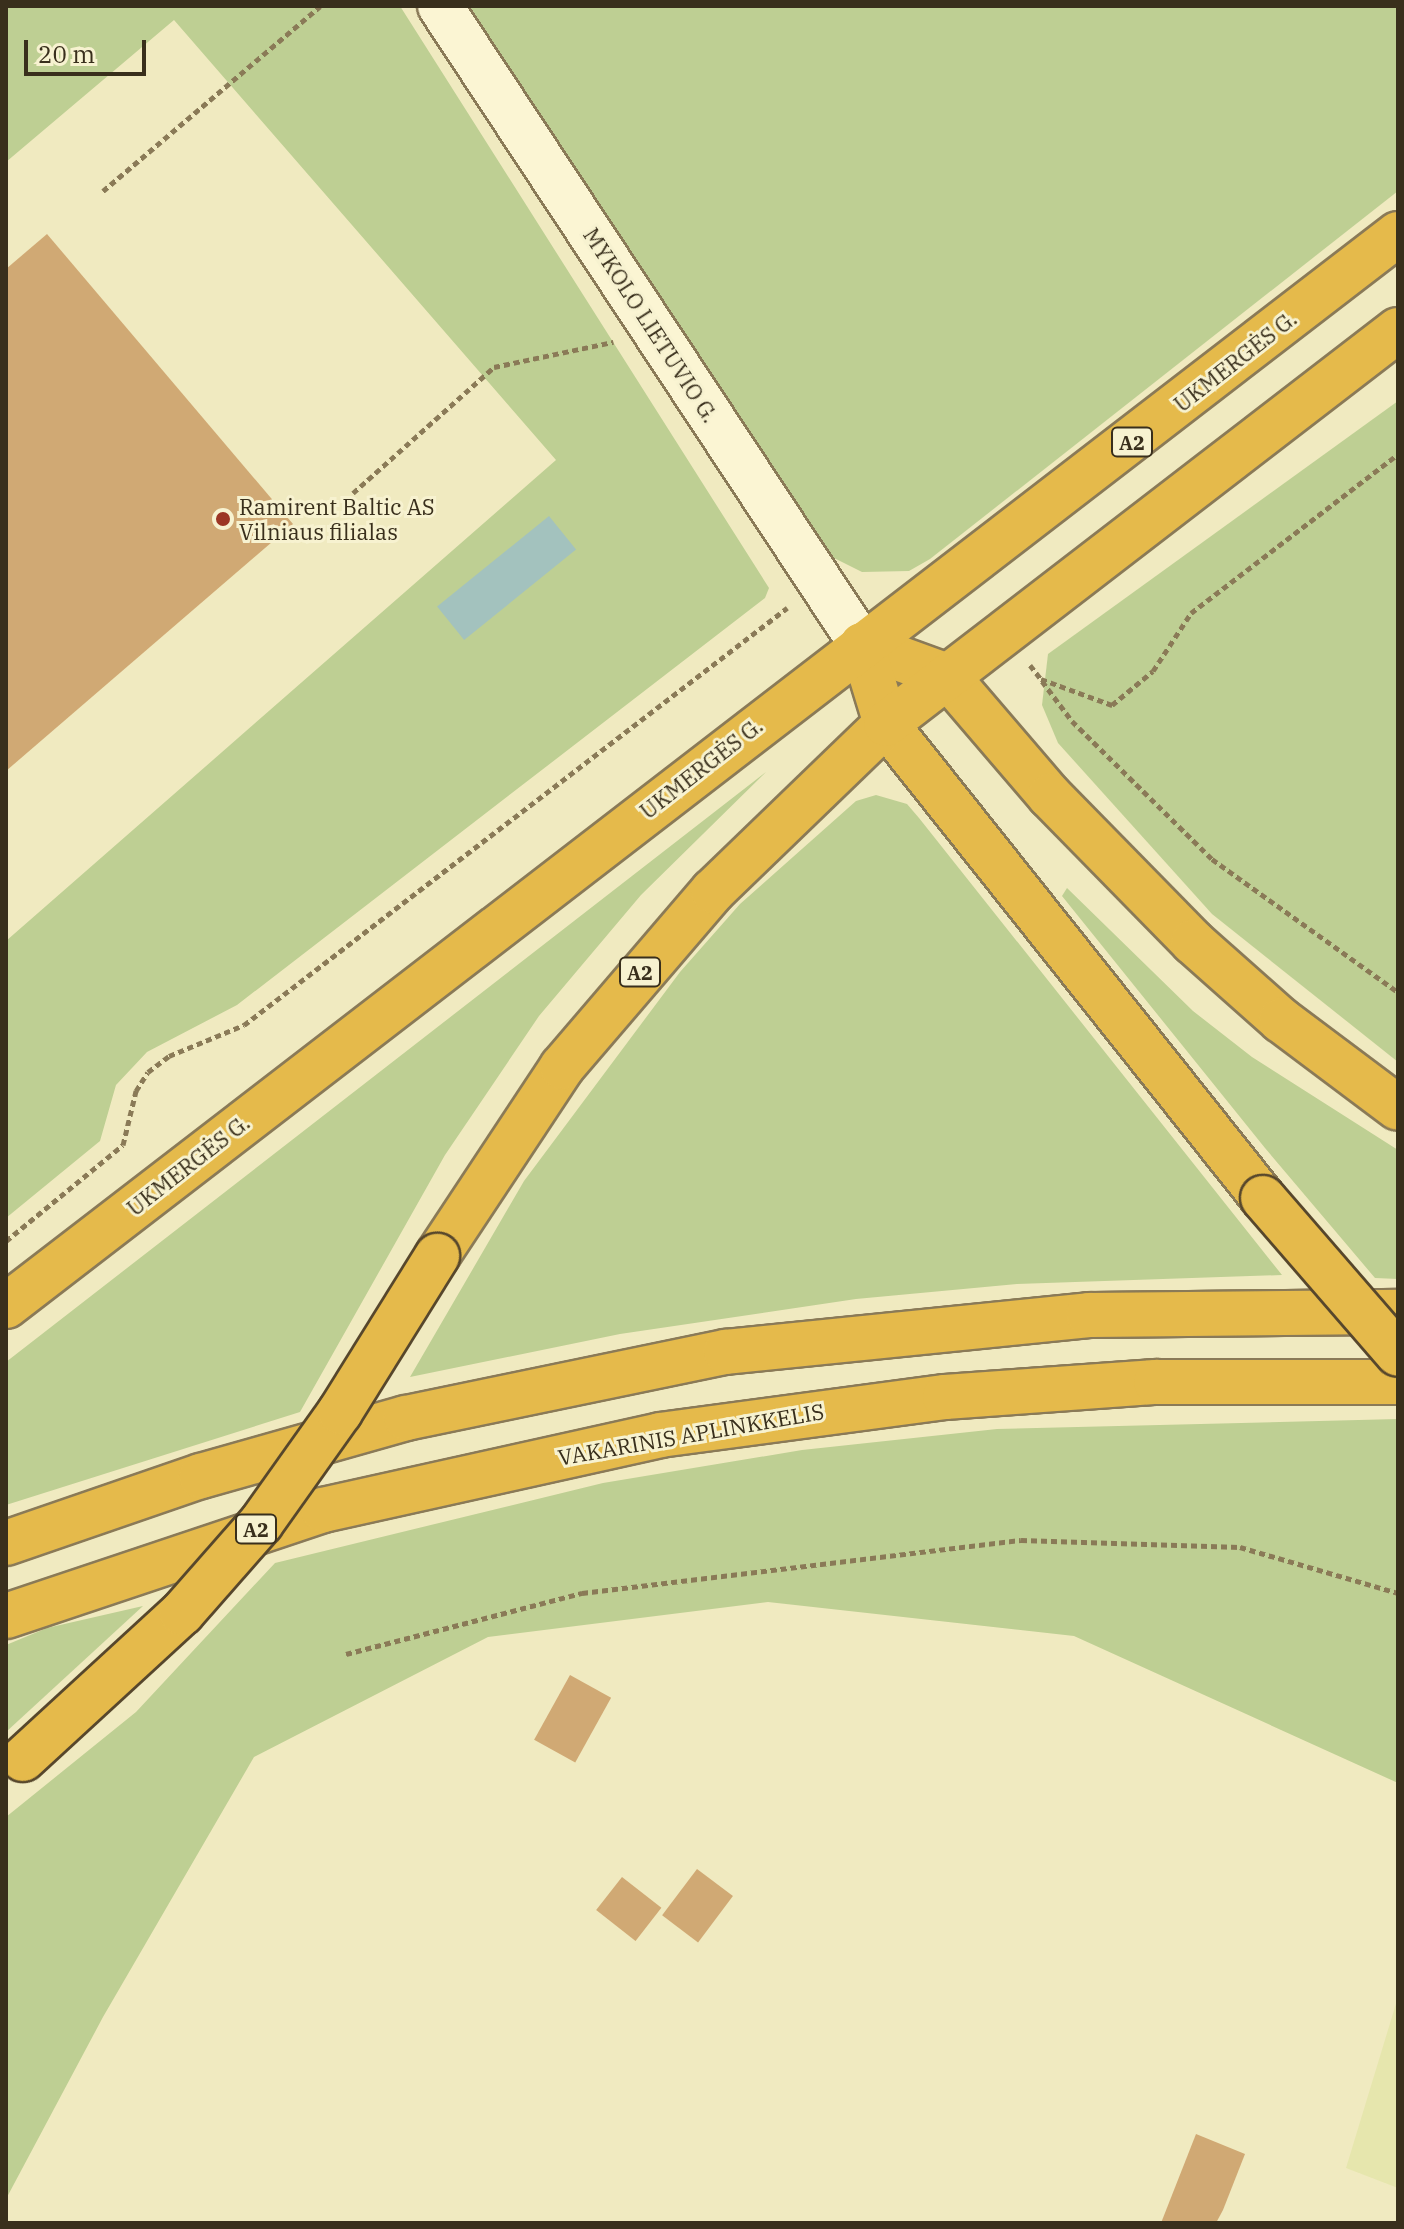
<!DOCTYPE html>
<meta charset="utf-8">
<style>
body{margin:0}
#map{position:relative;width:1404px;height:2229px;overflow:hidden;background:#f0eac0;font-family:"IBM Plex Serif",serif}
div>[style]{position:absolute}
.farmland>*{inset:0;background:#e6e6ad}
.green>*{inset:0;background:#becf93}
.water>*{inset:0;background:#a3c2be;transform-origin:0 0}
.building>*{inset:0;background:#d0a974;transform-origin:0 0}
.path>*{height:5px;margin-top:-2.5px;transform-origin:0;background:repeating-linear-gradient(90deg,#8a7a57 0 6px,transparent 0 10px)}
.roads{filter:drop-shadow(2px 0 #8a7a57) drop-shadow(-2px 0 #8a7a57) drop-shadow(0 2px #8a7a57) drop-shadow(0 -2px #8a7a57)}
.minor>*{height:44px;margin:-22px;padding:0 22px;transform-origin:22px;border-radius:22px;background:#fbf5d3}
.highway>*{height:44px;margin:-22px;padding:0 22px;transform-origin:22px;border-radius:22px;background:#e5ba4b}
.bridges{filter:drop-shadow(2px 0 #57472c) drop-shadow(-2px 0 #57472c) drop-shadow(0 2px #57472c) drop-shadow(0 -2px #57472c)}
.highway-bridge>*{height:44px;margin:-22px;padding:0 22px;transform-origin:22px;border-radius:22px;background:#e5ba4b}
.dots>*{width:22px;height:22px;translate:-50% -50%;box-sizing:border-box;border:4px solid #f7f2d0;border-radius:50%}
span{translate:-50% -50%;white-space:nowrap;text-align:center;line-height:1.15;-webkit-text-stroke:6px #f7f2d0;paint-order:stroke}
.shield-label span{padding:2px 6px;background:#f7f2d0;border:2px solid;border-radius:6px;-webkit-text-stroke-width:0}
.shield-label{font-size:20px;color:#392f1c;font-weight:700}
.street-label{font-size:22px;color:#392f1c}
.poi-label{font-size:22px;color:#392f1c}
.left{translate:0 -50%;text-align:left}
.frame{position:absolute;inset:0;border:8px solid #392f1c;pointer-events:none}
.scale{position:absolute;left:24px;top:40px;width:122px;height:36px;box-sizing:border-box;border:4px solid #392f1c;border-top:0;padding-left:10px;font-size:24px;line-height:28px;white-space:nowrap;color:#392f1c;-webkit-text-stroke:6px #f7f2d0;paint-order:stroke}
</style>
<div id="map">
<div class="farmland">
<i style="clip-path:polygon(1398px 1997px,1398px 2188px,1346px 2168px)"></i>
</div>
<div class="green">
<i style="clip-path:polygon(6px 6px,400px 6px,769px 588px,765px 598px,237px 1005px,147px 1052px,116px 1085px,100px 1141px,6px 1218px,6px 941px,556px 460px,174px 20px,6px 162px)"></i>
<i style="clip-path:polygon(465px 6px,1398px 6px,1398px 191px,930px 559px,909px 571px,862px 572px,820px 551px)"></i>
<i style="clip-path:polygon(1398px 401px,1398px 1062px,1212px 914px,1058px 743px,1042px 705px,1048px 654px)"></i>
<i style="clip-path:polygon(766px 772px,641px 895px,539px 1016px,445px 1155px,300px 1412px,6px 1505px,6px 1362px)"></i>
<i style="clip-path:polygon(876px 795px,907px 804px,919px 818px,1282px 1275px,1017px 1284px,856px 1299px,620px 1334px,410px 1377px,524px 1181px,680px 972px,740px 904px,856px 801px)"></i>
<i style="clip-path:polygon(1067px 888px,1193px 1011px,1252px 1057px,1398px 1150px,1398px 1279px,1375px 1278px,1265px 1148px,1062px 896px)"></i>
<i style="clip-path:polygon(1398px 1419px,1398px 1783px,1074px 1636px,768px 1602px,488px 1637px,254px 1757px,103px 2017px,6px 2199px,6px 1817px,136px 1712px,275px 1563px,603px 1483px,802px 1450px,997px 1429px)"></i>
<i style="clip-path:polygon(143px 1606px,6px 1732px,6px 1645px,47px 1628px)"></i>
</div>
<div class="water">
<i style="left:549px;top:516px;width:43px;height:144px;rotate:51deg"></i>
</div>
<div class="building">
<i style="clip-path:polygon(47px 234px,293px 524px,6px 771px,6px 269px)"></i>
<i style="left:570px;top:1675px;width:47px;height:74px;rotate:29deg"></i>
<i style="left:697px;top:1869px;width:45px;height:58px;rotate:37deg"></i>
<i style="left:622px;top:1877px;width:50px;height:42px;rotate:38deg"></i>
<i style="clip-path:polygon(1196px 2134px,1245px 2154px,1223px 2210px,1216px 2223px,1161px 2223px)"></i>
</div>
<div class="path">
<i style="left:103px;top:191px;width:285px;rotate:-40.4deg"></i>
<i style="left:353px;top:493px;width:189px;rotate:-41.8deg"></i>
<i style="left:494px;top:367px;width:122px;rotate:-11.9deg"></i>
<i style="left:1030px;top:665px;width:18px;rotate:52deg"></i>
<i style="left:1041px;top:679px;width:76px;rotate:20.1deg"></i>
<i style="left:1112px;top:705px;width:53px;rotate:-39.7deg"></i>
<i style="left:1153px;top:671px;width:69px;rotate:-56.8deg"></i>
<i style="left:1191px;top:613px;width:261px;rotate:-37.5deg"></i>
<i style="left:1042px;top:681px;width:50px;rotate:53.1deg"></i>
<i style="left:1072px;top:721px;width:197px;rotate:44.6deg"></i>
<i style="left:1212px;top:859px;width:229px;rotate:35.6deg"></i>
<i style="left:6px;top:1241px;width:151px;rotate:-39.4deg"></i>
<i style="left:123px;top:1145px;width:56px;rotate:-76.5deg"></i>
<i style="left:136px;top:1091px;width:22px;rotate:-58deg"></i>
<i style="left:148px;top:1072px;width:26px;rotate:-37deg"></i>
<i style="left:169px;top:1056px;width:81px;rotate:-22.5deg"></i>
<i style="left:244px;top:1025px;width:685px;rotate:-37.52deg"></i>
<i style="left:346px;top:1654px;width:244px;rotate:-14.5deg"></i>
<i style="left:582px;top:1593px;width:442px;rotate:-6.9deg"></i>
<i style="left:1021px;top:1540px;width:219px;rotate:1.8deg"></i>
<i style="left:1240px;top:1547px;width:165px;rotate:16.2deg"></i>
</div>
<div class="roads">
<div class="minor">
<i style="left:440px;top:6px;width:766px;rotate:56.56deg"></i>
</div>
<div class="highway">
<i style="left:862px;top:645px;width:90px;rotate:20deg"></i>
<i style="left:947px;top:676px;width:158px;rotate:49.4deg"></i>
<i style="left:1050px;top:796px;width:204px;rotate:45.6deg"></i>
<i style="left:1193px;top:942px;width:118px;rotate:41.6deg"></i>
<i style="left:1281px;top:1020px;width:146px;rotate:36.9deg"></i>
<i style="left:862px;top:645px;width:83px;rotate:73.1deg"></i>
<i style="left:886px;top:724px;width:606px;rotate:51.5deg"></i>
<i style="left:437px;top:1256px;width:227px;rotate:-56.5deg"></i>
<i style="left:562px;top:1067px;width:232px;rotate:-49.4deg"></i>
<i style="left:713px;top:891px;width:240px;rotate:-44deg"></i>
<i style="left:886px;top:724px;width:646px;rotate:-37.58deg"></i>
<i style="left:6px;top:1306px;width:1757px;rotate:-37.6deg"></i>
<i style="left:6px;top:1543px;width:206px;rotate:-19deg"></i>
<i style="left:201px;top:1476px;width:213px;rotate:-15.8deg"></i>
<i style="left:406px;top:1418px;width:327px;rotate:-11.7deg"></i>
<i style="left:726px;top:1352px;width:365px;rotate:-5.8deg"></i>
<i style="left:1089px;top:1315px;width:309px;rotate:-0.6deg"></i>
<i style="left:6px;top:1616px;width:334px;rotate:-18.5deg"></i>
<i style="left:323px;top:1510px;width:345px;rotate:-12.5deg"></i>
<i style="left:660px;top:1435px;width:288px;rotate:-7.6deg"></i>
<i style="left:945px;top:1397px;width:212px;rotate:-4.1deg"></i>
<i style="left:1156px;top:1382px;width:242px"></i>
</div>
</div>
<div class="bridges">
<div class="highway-bridge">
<i style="left:1263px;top:1198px;width:206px;rotate:49.1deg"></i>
<i style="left:23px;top:1759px;width:216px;rotate:-42.6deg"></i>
<i style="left:182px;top:1613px;width:120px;rotate:-48.7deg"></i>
<i style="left:261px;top:1523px;width:136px;rotate:-54.6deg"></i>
<i style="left:340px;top:1412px;width:184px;rotate:-58.1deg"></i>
</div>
</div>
<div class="dots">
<i style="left:223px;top:519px;background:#9c3624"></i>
</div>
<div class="shield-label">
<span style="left:1132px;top:442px">A2</span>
<span style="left:640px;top:972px">A2</span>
<span style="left:256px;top:1529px">A2</span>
</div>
<div class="street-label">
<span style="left:651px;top:325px;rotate:57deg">MYKOLO LIETUVIO G.</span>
<span style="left:1235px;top:361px;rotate:-38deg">UKMERGĖS G.</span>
<span style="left:701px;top:768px;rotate:-38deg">UKMERGĖS G.</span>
<span style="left:188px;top:1165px;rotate:-38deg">UKMERGĖS G.</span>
<span style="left:691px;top:1434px;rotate:-10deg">VAKARINIS APLINKKELIS</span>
</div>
<div class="poi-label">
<span class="left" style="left:239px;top:519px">Ramirent Baltic AS<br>Vilniaus filialas</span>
</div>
<div class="frame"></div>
<div class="scale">20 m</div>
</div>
